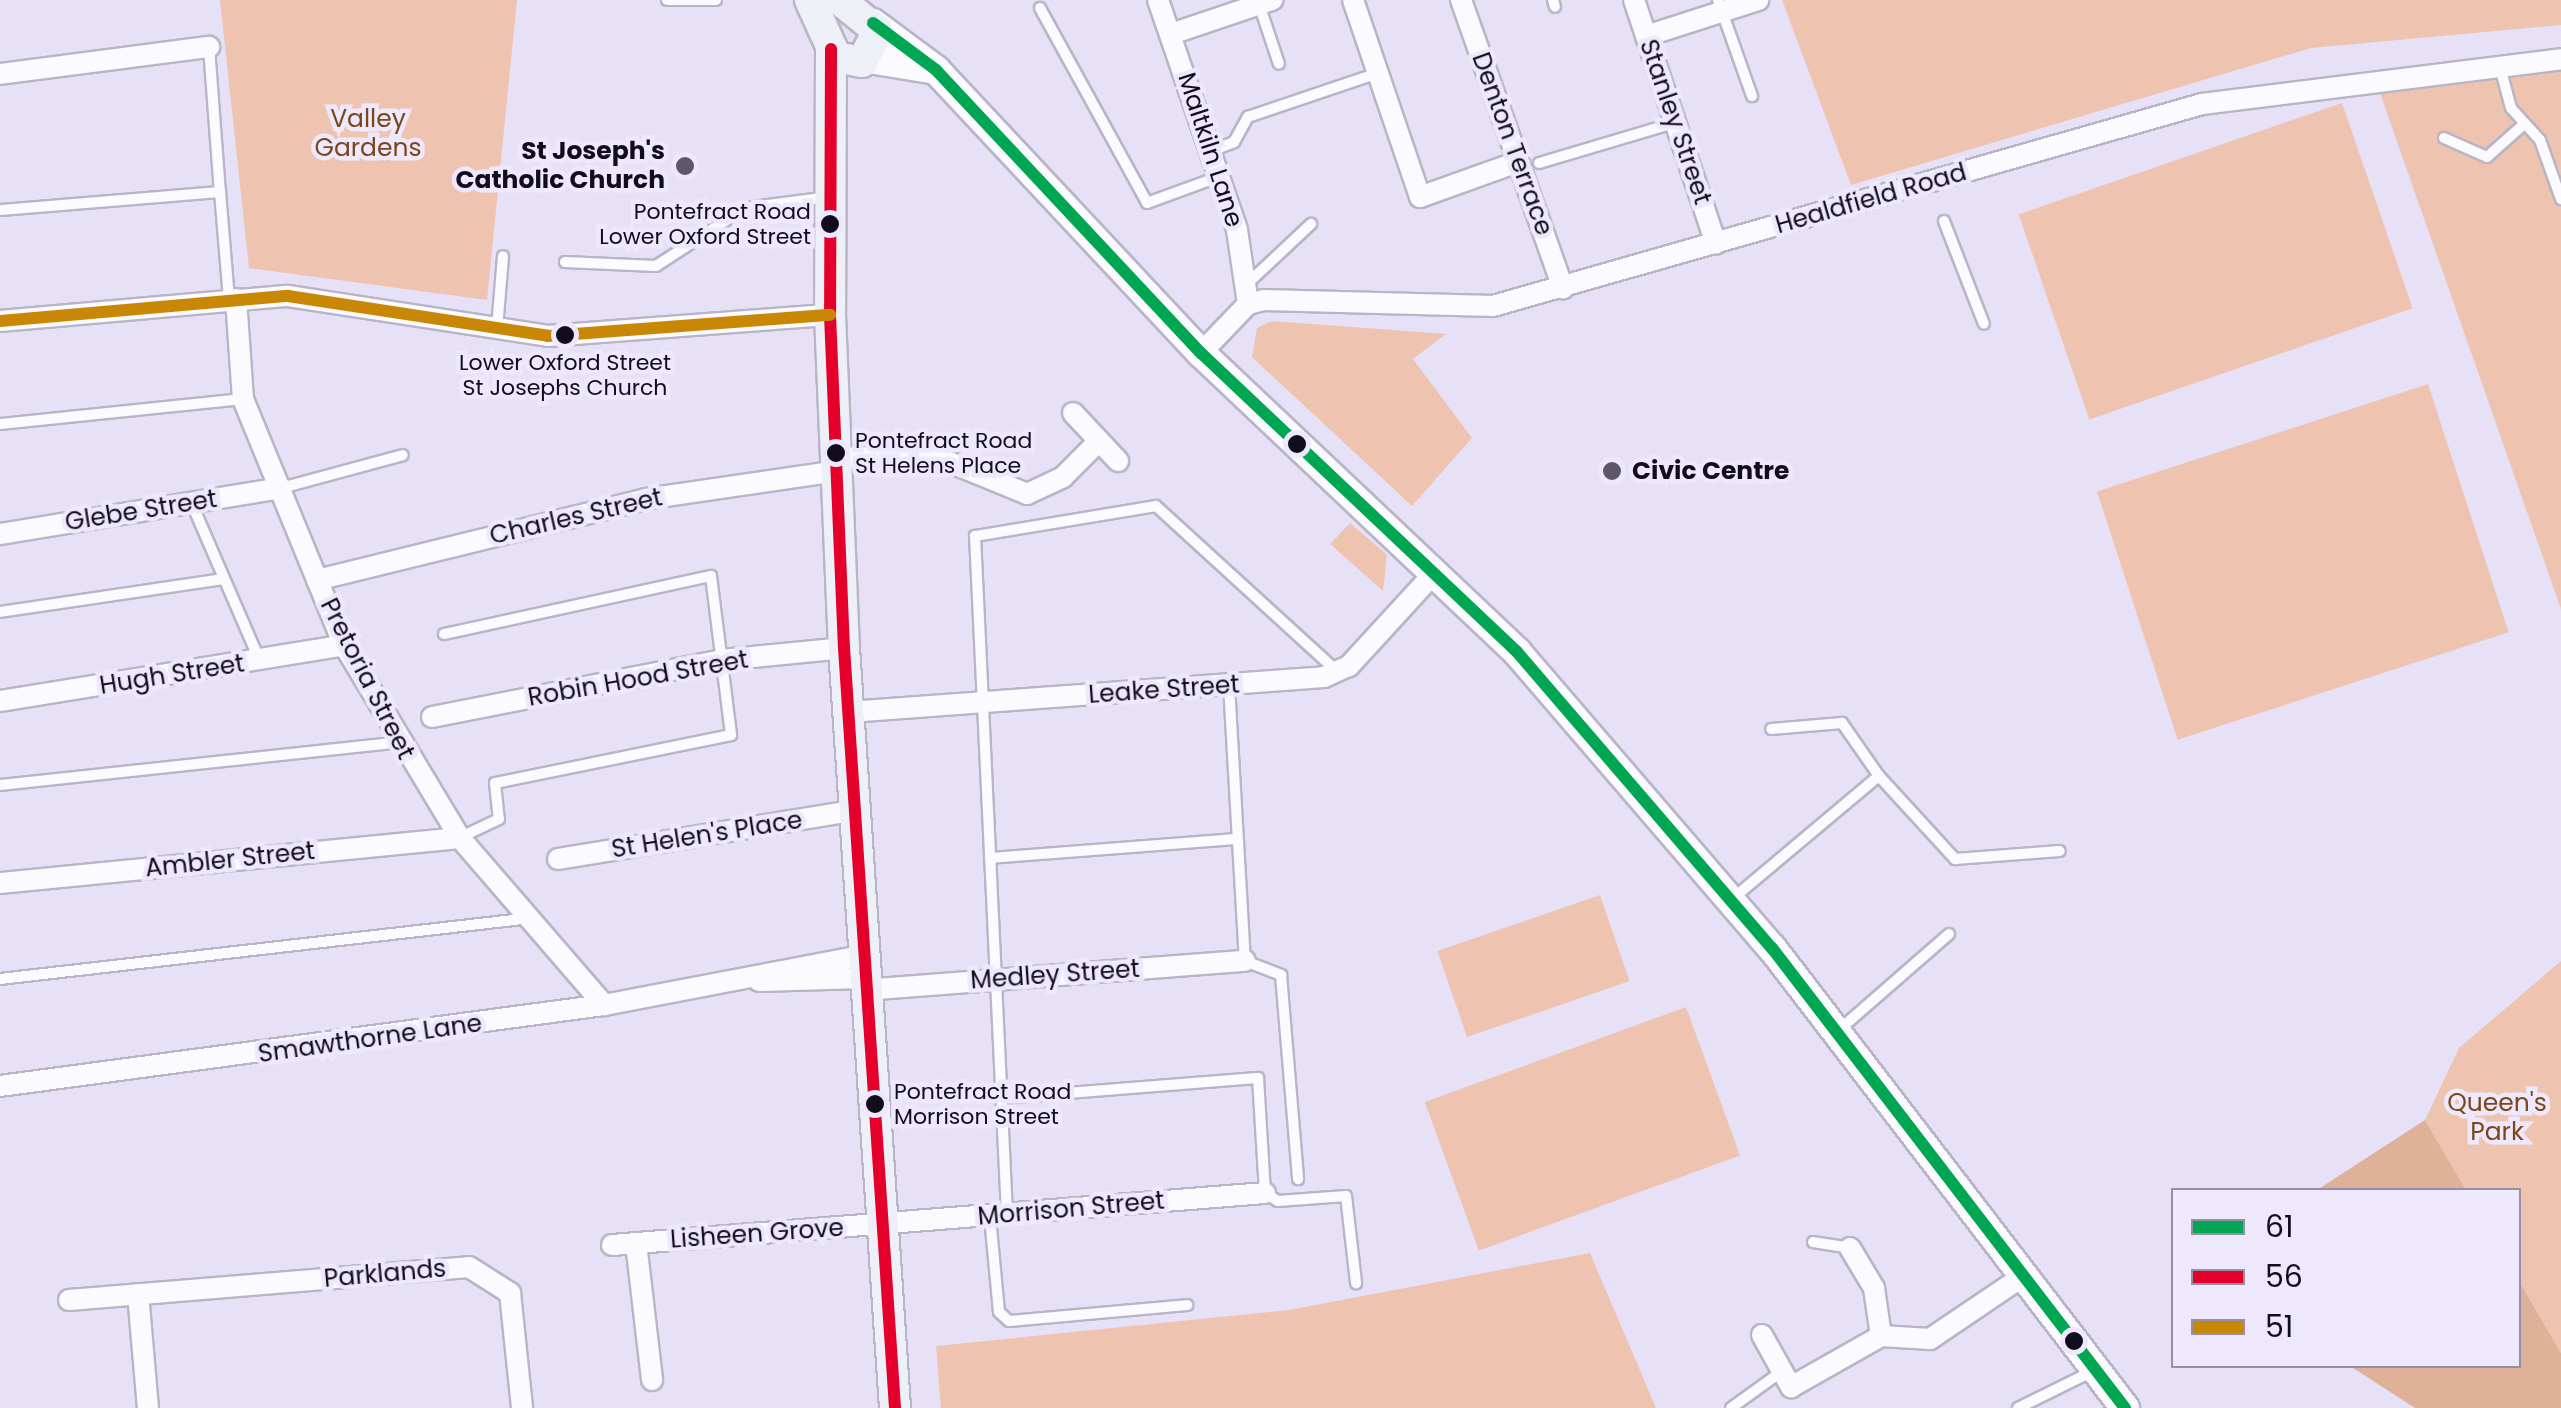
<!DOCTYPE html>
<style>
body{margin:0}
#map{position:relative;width:2561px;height:1408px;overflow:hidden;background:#e6e1f6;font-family:Poppins,sans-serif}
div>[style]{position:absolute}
.green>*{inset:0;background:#eec4b1;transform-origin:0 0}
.forest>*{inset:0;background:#dfb199}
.roads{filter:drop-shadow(2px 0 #b9b5c7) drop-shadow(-2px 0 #b9b5c7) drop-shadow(0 2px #b9b5c7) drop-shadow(0 -2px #b9b5c7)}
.lane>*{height:10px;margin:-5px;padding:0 5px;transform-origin:5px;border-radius:5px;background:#fbfafe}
.street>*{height:20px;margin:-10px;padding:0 10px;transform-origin:10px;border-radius:10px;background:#fbfafe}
.secondary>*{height:28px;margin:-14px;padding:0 14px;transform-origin:14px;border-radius:14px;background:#fbfafe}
.primary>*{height:30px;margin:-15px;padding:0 15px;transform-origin:15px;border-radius:15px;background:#edf0f6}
.bus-1>*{height:12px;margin:-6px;padding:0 6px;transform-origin:6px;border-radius:6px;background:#00a651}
.bus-2>*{height:12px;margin:-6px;padding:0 6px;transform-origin:6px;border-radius:6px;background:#e4002b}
.bus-3>*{height:12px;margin:-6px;padding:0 6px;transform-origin:6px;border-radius:6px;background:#c98706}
.dots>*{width:28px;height:28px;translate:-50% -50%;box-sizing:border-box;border:5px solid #ede8fc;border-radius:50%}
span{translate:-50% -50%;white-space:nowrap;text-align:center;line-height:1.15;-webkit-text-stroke:9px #ede8fc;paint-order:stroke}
.bus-label{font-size:22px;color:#110d1d}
.right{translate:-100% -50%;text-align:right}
.left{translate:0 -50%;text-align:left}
.park-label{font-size:25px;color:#7c461b}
.street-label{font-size:25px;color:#110d1d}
.poi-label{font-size:25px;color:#110d1d;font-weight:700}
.legend{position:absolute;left:2171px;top:1188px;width:350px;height:180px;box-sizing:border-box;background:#ede8fc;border:2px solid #9590a3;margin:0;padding:12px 18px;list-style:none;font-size:30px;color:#110d1d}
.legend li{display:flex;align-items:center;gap:20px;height:50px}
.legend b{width:50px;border:2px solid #9590a3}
</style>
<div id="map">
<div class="green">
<i style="clip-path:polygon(220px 0,517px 0,487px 300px,249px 268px)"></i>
<i style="clip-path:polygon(1782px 0,2561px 0,2561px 25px,2311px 48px,1851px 185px)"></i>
<i style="clip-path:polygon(2561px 68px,2561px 609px,2380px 93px)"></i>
<i style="left:2342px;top:103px;width:217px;height:342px;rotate:71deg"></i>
<i style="clip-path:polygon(1272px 321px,1446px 334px,1413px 359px,1472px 438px,1412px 506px,1252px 357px,1257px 328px)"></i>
<i style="left:2428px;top:384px;width:261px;height:348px;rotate:72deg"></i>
<i style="clip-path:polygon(1350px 523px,1387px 555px,1383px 591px,1330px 544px)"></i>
<i style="left:1600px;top:895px;width:91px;height:172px;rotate:71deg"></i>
<i style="clip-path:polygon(2561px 961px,2561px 1353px,2519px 1281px,2518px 1190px,2466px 1190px,2425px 1120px,2459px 1048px)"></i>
<i style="left:1686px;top:1007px;width:158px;height:278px;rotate:70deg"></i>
<i style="clip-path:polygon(1590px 1253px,1656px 1408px,941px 1408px,936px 1346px,1289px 1310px)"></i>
</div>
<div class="forest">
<i style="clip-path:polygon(2425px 1120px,2466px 1190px,2317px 1190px)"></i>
<i style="clip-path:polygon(2519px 1281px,2561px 1353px,2561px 1408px,2415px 1408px,2350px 1366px,2518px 1366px)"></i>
</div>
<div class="roads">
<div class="lane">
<i style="left:667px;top:0;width:49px"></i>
<i style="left:1553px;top:0;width:7px;rotate:74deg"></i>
<i style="left:1718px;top:0;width:102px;rotate:70.5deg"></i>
<i style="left:1258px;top:1px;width:66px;rotate:71.6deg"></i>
<i style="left:1040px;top:8px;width:222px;rotate:61.2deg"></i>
<i style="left:1147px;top:203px;width:76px;rotate:-20.1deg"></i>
<i style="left:209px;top:47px;width:145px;rotate:85.7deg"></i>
<i style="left:2500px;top:67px;width:42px;rotate:75deg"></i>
<i style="left:2511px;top:108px;width:43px;rotate:47.8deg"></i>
<i style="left:2540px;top:140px;width:63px;rotate:70.4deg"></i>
<i style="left:2444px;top:138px;width:47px;rotate:23.8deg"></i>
<i style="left:2487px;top:157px;width:47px;rotate:-41.5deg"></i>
<i style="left:1211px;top:151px;width:25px;rotate:-21deg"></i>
<i style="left:1234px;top:142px;width:29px;rotate:-61deg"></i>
<i style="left:1248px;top:117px;width:137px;rotate:-18.7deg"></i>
<i style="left:1539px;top:163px;width:141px;rotate:-16.5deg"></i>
<i style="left:0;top:210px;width:221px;rotate:-4.7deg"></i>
<i style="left:220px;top:192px;width:108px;rotate:85.2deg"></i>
<i style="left:1944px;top:221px;width:110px;rotate:68.8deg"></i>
<i style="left:565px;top:262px;width:91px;rotate:2.5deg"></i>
<i style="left:656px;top:266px;width:106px;rotate:-33.1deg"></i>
<i style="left:745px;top:208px;width:85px;rotate:-7.5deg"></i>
<i style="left:1247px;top:284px;width:88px;rotate:-43.2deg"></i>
<i style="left:497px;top:328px;width:72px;rotate:-85.2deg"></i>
<i style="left:0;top:424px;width:244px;rotate:-5.9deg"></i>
<i style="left:281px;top:488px;width:126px;rotate:-15.1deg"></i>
<i style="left:192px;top:504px;width:169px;rotate:66.6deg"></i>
<i style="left:0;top:612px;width:226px;rotate:-8.4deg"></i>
<i style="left:444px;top:634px;width:273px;rotate:-12.3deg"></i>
<i style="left:711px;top:576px;width:160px;rotate:82.8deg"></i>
<i style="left:731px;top:735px;width:241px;rotate:168.5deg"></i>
<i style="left:495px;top:783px;width:36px;rotate:84deg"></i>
<i style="left:499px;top:819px;width:42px;rotate:154.7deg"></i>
<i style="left:1229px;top:685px;width:276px;rotate:86.7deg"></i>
<i style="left:1245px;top:961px;width:39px;rotate:21deg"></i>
<i style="left:1281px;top:975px;width:205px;rotate:85.2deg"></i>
<i style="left:1879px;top:776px;width:113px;rotate:47.5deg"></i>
<i style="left:1955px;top:859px;width:105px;rotate:-4.4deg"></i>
<i style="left:0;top:785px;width:397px;rotate:-6.1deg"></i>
<i style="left:990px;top:858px;width:248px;rotate:-4.4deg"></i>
<i style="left:1731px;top:900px;width:193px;rotate:-40deg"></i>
<i style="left:1879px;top:776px;width:65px;rotate:-124.9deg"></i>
<i style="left:1842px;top:723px;width:71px;rotate:175.2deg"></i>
<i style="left:0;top:979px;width:534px;rotate:-6.55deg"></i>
<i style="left:1839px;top:1030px;width:146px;rotate:-41.1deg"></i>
<i style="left:1003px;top:1098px;width:256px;rotate:-4.5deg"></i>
<i style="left:1258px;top:1078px;width:115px;rotate:86.5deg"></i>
<i style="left:1265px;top:1193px;width:15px;rotate:32deg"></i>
<i style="left:1278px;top:1201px;width:68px;rotate:-4.2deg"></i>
<i style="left:1346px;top:1196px;width:88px;rotate:83.4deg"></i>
<i style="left:1007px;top:1214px;width:679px;rotate:-92.7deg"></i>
<i style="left:975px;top:536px;width:183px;rotate:-9.4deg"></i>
<i style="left:1156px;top:506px;width:246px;rotate:42.4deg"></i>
<i style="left:990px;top:1217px;width:95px;rotate:84.6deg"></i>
<i style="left:999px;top:1312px;width:13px;rotate:42deg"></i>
<i style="left:1009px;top:1321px;width:179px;rotate:-5.1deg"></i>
<i style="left:1813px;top:1242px;width:37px;rotate:9deg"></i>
<i style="left:1731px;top:1408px;width:62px;rotate:-35.8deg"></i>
<i style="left:2018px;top:1408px;width:81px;rotate:-26.3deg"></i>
</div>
<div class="street">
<i style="left:1158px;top:0;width:243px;rotate:71deg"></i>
<i style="left:1237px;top:230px;width:75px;rotate:81.5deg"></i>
<i style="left:1353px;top:0;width:208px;rotate:71.2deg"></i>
<i style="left:1420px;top:197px;width:104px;rotate:-19.7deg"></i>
<i style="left:1461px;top:0;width:306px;rotate:70.5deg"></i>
<i style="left:1634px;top:0;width:257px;rotate:71.4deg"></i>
<i style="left:1171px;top:34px;width:107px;rotate:-18.6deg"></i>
<i style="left:1646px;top:36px;width:118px;rotate:-17.8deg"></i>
<i style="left:0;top:74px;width:211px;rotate:-7.4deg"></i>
<i style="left:236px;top:299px;width:100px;rotate:86deg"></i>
<i style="left:243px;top:399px;width:266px;rotate:67.7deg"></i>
<i style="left:344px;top:645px;width:225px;rotate:59deg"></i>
<i style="left:460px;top:838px;width:221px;rotate:49.2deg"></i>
<i style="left:0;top:321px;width:289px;rotate:-5deg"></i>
<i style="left:288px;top:296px;width:263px;rotate:8.7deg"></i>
<i style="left:548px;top:336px;width:283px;rotate:-4.3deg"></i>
<i style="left:1201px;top:353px;width:68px;rotate:-46.2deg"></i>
<i style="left:1248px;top:304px;width:16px;rotate:-14deg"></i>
<i style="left:1264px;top:300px;width:229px;rotate:1.5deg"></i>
<i style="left:1493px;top:306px;width:737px;rotate:-15.9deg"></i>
<i style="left:2202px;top:104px;width:362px;rotate:-7.1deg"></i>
<i style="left:1073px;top:413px;width:66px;rotate:46.8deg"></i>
<i style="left:839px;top:458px;width:93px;rotate:-1.8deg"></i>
<i style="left:932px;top:455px;width:103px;rotate:22.3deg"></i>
<i style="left:1027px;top:494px;width:40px;rotate:-25deg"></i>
<i style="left:1063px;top:477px;width:51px;rotate:-45deg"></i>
<i style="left:0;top:534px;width:285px;rotate:-9.3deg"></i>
<i style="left:317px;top:580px;width:339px;rotate:-13.8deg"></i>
<i style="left:646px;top:499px;width:195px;rotate:-8.3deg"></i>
<i style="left:0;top:701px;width:349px;rotate:-9.2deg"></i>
<i style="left:849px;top:712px;width:476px;rotate:-4.2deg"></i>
<i style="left:1324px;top:677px;width:27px;rotate:-24deg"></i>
<i style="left:1349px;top:666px;width:127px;rotate:-47.5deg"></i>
<i style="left:432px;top:717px;width:296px;rotate:-11.1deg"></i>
<i style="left:722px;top:660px;width:123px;rotate:-5.6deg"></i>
<i style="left:558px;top:859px;width:302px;rotate:-9.3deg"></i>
<i style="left:0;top:883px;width:462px;rotate:-5.6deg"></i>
<i style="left:759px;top:981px;width:104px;rotate:-1.7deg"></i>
<i style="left:864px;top:990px;width:382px;rotate:-4.4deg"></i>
<i style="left:0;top:1086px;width:609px;rotate:-7.64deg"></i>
<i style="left:604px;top:1005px;width:262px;rotate:-10.8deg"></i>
<i style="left:636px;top:1243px;width:138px;rotate:83.3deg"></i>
<i style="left:612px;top:1245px;width:655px;rotate:-4.55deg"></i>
<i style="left:1850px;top:1248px;width:47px;rotate:59deg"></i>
<i style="left:1874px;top:1288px;width:49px;rotate:81.7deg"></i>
<i style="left:138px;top:1294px;width:114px;rotate:85deg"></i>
<i style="left:69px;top:1300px;width:401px;rotate:-4.7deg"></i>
<i style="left:469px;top:1267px;width:49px;rotate:32.4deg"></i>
<i style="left:510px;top:1293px;width:116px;rotate:84deg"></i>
<i style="left:1762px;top:1335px;width:60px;rotate:60.9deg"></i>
<i style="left:1791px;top:1387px;width:103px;rotate:-29.5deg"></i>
<i style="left:1881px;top:1336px;width:49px;rotate:3.5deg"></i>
<i style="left:1930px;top:1339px;width:107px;rotate:-34deg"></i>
</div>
<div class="secondary">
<i style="left:873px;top:23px;width:79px;rotate:36.7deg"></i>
<i style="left:936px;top:70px;width:388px;rotate:46.9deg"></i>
<i style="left:1201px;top:353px;width:435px;rotate:43.4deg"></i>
<i style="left:1517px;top:652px;width:391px;rotate:49.3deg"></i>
<i style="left:1772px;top:948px;width:580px;rotate:52.5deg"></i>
<i style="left:869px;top:59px;width:62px;rotate:9.3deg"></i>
</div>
<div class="primary">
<i style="left:810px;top:0;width:63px;rotate:65.5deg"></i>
<i style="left:836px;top:57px;width:26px;rotate:11deg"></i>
<i style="left:862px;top:62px;width:35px;rotate:-63deg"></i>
<i style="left:878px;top:31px;width:49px;rotate:-140.8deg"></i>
<i style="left:831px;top:49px;width:266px;rotate:90.2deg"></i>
<i style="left:830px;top:315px;width:333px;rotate:87.6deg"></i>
<i style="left:844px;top:648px;width:762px;rotate:86.16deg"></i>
</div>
</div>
<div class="bus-1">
<i style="left:873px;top:23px;width:79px;rotate:36.7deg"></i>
<i style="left:936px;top:70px;width:388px;rotate:46.9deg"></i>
<i style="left:1201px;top:353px;width:435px;rotate:43.4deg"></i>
<i style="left:1517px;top:652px;width:391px;rotate:49.3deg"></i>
<i style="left:1772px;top:948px;width:580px;rotate:52.5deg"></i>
</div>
<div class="bus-2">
<i style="left:831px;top:49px;width:266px;rotate:90.2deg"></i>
<i style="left:830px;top:315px;width:333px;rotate:87.6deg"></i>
<i style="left:844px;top:648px;width:762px;rotate:86.16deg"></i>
</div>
<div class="bus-3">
<i style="left:0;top:321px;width:289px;rotate:-5deg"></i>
<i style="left:288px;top:296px;width:263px;rotate:8.7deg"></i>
<i style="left:548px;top:336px;width:283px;rotate:-4.3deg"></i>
</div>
<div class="dots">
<i style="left:685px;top:166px;background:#5c5769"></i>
<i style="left:830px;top:224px;background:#110d1d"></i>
<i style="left:565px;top:335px;background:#110d1d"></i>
<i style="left:1297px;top:444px;background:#110d1d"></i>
<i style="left:836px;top:453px;background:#110d1d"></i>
<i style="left:1612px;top:471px;background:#5c5769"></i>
<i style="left:875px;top:1104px;background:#110d1d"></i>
<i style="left:2074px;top:1341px;background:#110d1d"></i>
</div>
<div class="bus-label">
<span class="right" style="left:811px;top:224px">Pontefract Road<br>Lower Oxford Street</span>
<span style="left:565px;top:375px">Lower Oxford Street<br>St Josephs Church</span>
<span class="left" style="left:855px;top:453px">Pontefract Road<br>St Helens Place</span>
<span class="left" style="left:894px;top:1104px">Pontefract Road<br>Morrison Street</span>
</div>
<div class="park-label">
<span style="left:368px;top:134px">Valley<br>Gardens</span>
<span style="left:2497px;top:1118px">Queen's<br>Park</span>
</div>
<div class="street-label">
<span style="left:1675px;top:122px;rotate:71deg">Stanley Street</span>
<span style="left:1512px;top:144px;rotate:70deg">Denton Terrace</span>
<span style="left:1210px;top:150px;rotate:72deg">Maltkiln Lane</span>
<span style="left:1871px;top:199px;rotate:-16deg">Healdfield Road</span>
<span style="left:141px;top:511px;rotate:-9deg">Glebe Street</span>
<span style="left:576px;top:517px;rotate:-13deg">Charles Street</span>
<span style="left:172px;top:675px;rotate:-9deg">Hugh Street</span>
<span style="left:367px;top:679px;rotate:63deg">Pretoria Street</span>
<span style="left:638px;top:679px;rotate:-10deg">Robin Hood Street</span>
<span style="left:1164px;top:690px;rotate:-4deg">Leake Street</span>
<span style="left:707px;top:835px;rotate:-9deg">St Helen's Place</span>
<span style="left:230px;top:860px;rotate:-6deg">Ambler Street</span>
<span style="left:1055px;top:975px;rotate:-4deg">Medley Street</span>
<span style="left:370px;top:1039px;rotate:-8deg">Smawthorne Lane</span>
<span style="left:1071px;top:1209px;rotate:-5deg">Morrison Street</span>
<span style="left:757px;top:1234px;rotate:-4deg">Lisheen Grove</span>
<span style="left:385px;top:1274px;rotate:-5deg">Parklands</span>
</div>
<div class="poi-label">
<span class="right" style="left:665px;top:166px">St Joseph's<br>Catholic Church</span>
<span class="left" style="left:1632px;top:471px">Civic Centre</span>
</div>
<ul class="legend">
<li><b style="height:12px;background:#00a651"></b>61</li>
<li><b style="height:12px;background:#e4002b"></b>56</li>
<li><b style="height:12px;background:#c98706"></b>51</li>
</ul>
</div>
